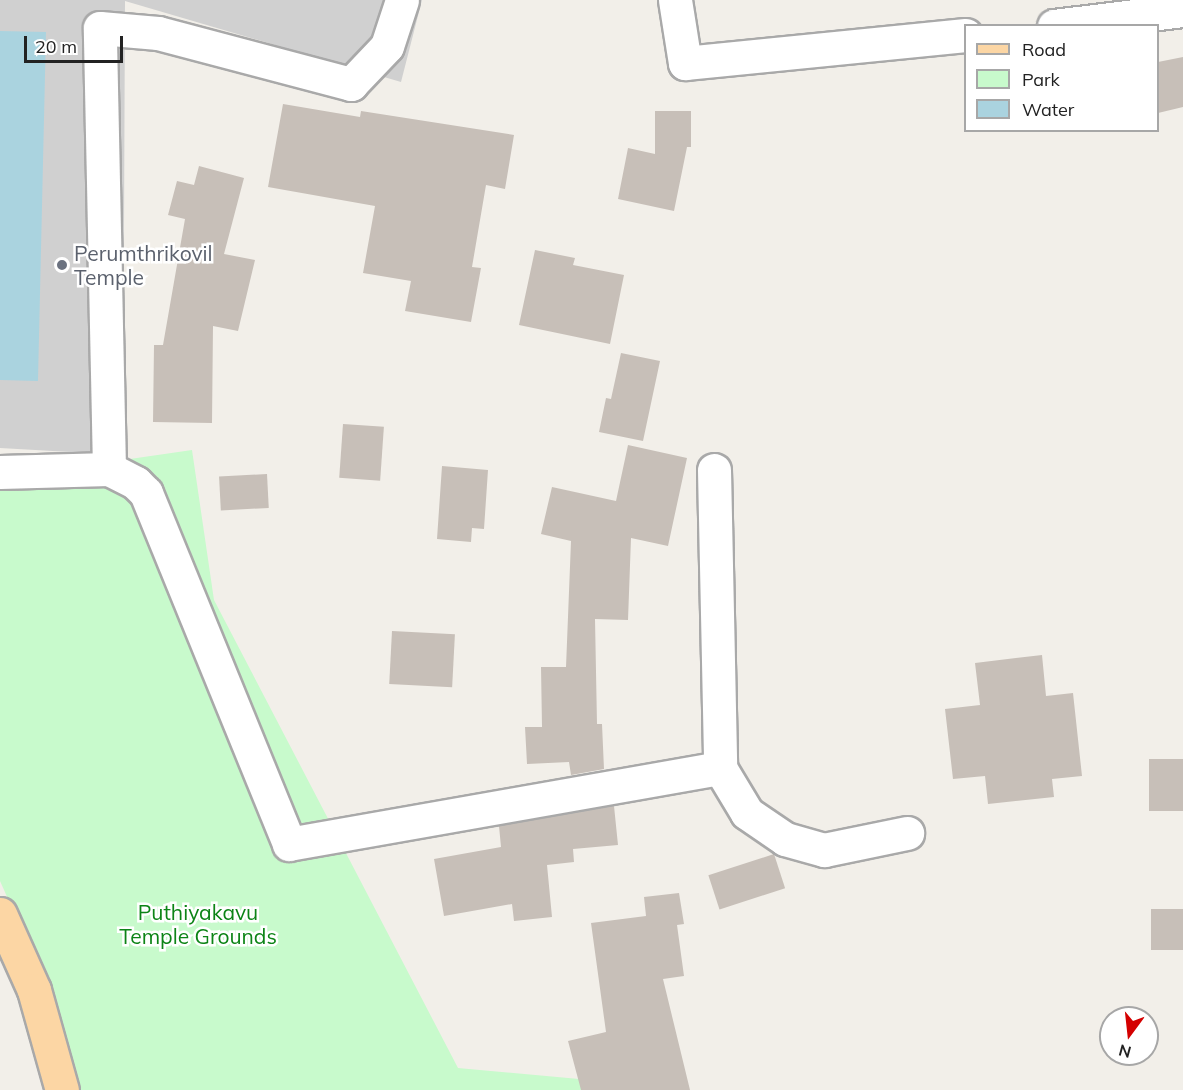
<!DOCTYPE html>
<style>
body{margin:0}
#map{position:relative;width:1183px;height:1090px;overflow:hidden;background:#f2efe9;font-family:Mulish,sans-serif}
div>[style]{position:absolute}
.religious>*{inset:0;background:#d0d0d0}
.park>*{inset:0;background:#c8facc}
.water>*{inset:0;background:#aad3df}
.building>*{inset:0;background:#c7bfb8;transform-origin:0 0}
.roads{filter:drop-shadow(2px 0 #a9a9a9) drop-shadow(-2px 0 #a9a9a9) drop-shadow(0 2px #a9a9a9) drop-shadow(0 -2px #a9a9a9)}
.minor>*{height:33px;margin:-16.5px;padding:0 16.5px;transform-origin:16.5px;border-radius:16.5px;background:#fff}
.major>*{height:33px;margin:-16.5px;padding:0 16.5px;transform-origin:16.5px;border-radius:16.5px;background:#fcd6a4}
.dots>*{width:16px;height:16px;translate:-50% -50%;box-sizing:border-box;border:3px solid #fff;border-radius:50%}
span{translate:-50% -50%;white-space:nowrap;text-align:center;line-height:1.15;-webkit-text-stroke:5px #fff;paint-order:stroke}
.worship-label{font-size:21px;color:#5b616d}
.left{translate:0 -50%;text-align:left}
.park-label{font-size:21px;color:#0c8416}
.legend{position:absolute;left:964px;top:24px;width:195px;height:108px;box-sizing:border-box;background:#fff;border:2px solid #a7a7a7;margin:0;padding:8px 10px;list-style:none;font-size:18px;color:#222}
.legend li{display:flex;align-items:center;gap:12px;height:30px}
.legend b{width:30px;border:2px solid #a7a7a7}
.north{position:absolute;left:1099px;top:1006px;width:60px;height:60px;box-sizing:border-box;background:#fff;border:2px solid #a7a7a7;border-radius:50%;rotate:195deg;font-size:16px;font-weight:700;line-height:24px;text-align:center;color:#222}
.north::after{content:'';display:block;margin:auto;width:21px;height:27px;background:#d40000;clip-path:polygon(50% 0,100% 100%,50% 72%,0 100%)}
.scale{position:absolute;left:24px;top:36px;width:99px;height:27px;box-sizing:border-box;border:3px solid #222;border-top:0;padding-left:8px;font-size:18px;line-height:21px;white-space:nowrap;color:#222;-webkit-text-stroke:4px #fff;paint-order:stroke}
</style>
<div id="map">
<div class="religious">
<i style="clip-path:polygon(0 0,422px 0,401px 82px,125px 1px,123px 455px,0 448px)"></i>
</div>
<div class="park">
<i style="clip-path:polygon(192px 450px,214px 600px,458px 1068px,612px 1082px,614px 1090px,77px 1090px,49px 991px,0 881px,0 454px,123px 460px)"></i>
</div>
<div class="water">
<i style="clip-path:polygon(0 31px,46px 32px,38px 381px,0 380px)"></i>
</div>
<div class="building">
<i style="clip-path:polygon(1183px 57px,1183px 107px,1158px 113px,1158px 62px)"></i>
<i style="clip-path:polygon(283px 104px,360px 117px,361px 111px,514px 135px,505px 189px,486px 185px,472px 267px,481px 268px,471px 322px,405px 311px,411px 281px,363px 273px,375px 206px,268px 187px)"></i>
<i style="clip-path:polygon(655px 111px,691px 111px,691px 147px,687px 147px,674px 211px,618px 199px,628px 148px,655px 154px)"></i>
<i style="clip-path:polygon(199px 166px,244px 178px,224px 254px,255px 260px,238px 331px,213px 326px,212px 423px,153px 422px,154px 345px,163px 345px,185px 219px,168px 215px,177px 181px,194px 185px)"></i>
<i style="clip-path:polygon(535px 250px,575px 258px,573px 265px,624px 275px,610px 344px,519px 325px)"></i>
<i style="clip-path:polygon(621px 353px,660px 361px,643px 441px,599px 432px,606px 398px,611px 399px)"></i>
<i style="left:343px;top:424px;width:41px;height:54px;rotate:4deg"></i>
<i style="clip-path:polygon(628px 445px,687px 458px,668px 546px,631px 538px,628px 620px,595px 619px,597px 724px,602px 724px,604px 769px,571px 775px,569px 762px,527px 764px,525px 727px,542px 727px,541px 667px,566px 667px,571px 541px,541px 534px,552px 487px,616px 501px)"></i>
<i style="clip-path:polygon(442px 466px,488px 470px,484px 529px,472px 528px,471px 542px,437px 539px)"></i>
<i style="left:267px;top:474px;width:34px;height:48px;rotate:87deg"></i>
<i style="left:392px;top:631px;width:63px;height:53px;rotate:3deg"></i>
<i style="clip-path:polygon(1042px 655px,1046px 696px,1073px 693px,1082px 776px,1052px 779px,1054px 797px,988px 804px,985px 776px,953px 779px,945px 709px,980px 705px,975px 663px)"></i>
<i style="left:1183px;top:759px;width:52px;height:34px;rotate:90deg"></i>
<i style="clip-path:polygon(614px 806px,618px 845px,573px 849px,574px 862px,547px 865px,552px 917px,514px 921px,512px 904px,444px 916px,434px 859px,501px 847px,499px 826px)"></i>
<i style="left:774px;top:854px;width:36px;height:69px;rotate:72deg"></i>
<i style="clip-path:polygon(679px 893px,684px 924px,677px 925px,684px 976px,663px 979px,690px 1090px,581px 1090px,568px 1041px,606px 1032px,591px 923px,646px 916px,644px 897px)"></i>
<i style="left:1151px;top:909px;width:32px;height:41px"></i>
</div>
<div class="roads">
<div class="minor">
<i style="left:675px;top:0;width:64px;rotate:81deg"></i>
<i style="left:685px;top:63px;width:282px;rotate:-5.7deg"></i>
<i style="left:1054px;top:26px;width:130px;rotate:-7.1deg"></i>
<i style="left:109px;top:469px;width:441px;rotate:-91.2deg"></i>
<i style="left:100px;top:28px;width:58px;rotate:4.9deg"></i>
<i style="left:158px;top:33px;width:200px;rotate:14.8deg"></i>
<i style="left:351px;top:84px;width:52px;rotate:-46.5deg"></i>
<i style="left:387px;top:46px;width:48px;rotate:-71.9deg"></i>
<i style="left:714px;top:470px;width:298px;rotate:88.8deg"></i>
<i style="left:720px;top:768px;width:52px;rotate:59deg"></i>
<i style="left:747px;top:813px;width:46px;rotate:34.4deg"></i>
<i style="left:785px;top:839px;width:41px;rotate:15.8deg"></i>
<i style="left:824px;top:850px;width:85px;rotate:-11.6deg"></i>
<i style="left:0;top:472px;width:109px;rotate:-1.6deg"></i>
<i style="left:109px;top:469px;width:30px;rotate:27deg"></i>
<i style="left:136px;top:483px;width:14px;rotate:45deg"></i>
<i style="left:146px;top:493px;width:379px;rotate:67.8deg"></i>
<i style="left:289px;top:844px;width:438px;rotate:-10deg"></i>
</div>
<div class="major">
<i style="left:0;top:914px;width:83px;rotate:65.9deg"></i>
<i style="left:34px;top:990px;width:104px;rotate:74.4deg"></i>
</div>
</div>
<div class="dots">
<i style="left:62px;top:265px;background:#6b7280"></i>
</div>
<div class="worship-label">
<span class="left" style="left:74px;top:265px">Perumthrikovil<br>Temple</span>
</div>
<div class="park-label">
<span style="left:198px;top:924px">Puthiyakavu<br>Temple Grounds</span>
</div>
<ul class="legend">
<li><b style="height:8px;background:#fcd6a4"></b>Road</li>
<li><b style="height:16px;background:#c8facc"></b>Park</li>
<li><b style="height:16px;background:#aad3df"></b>Water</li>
</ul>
<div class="north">N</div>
<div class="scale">20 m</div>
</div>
